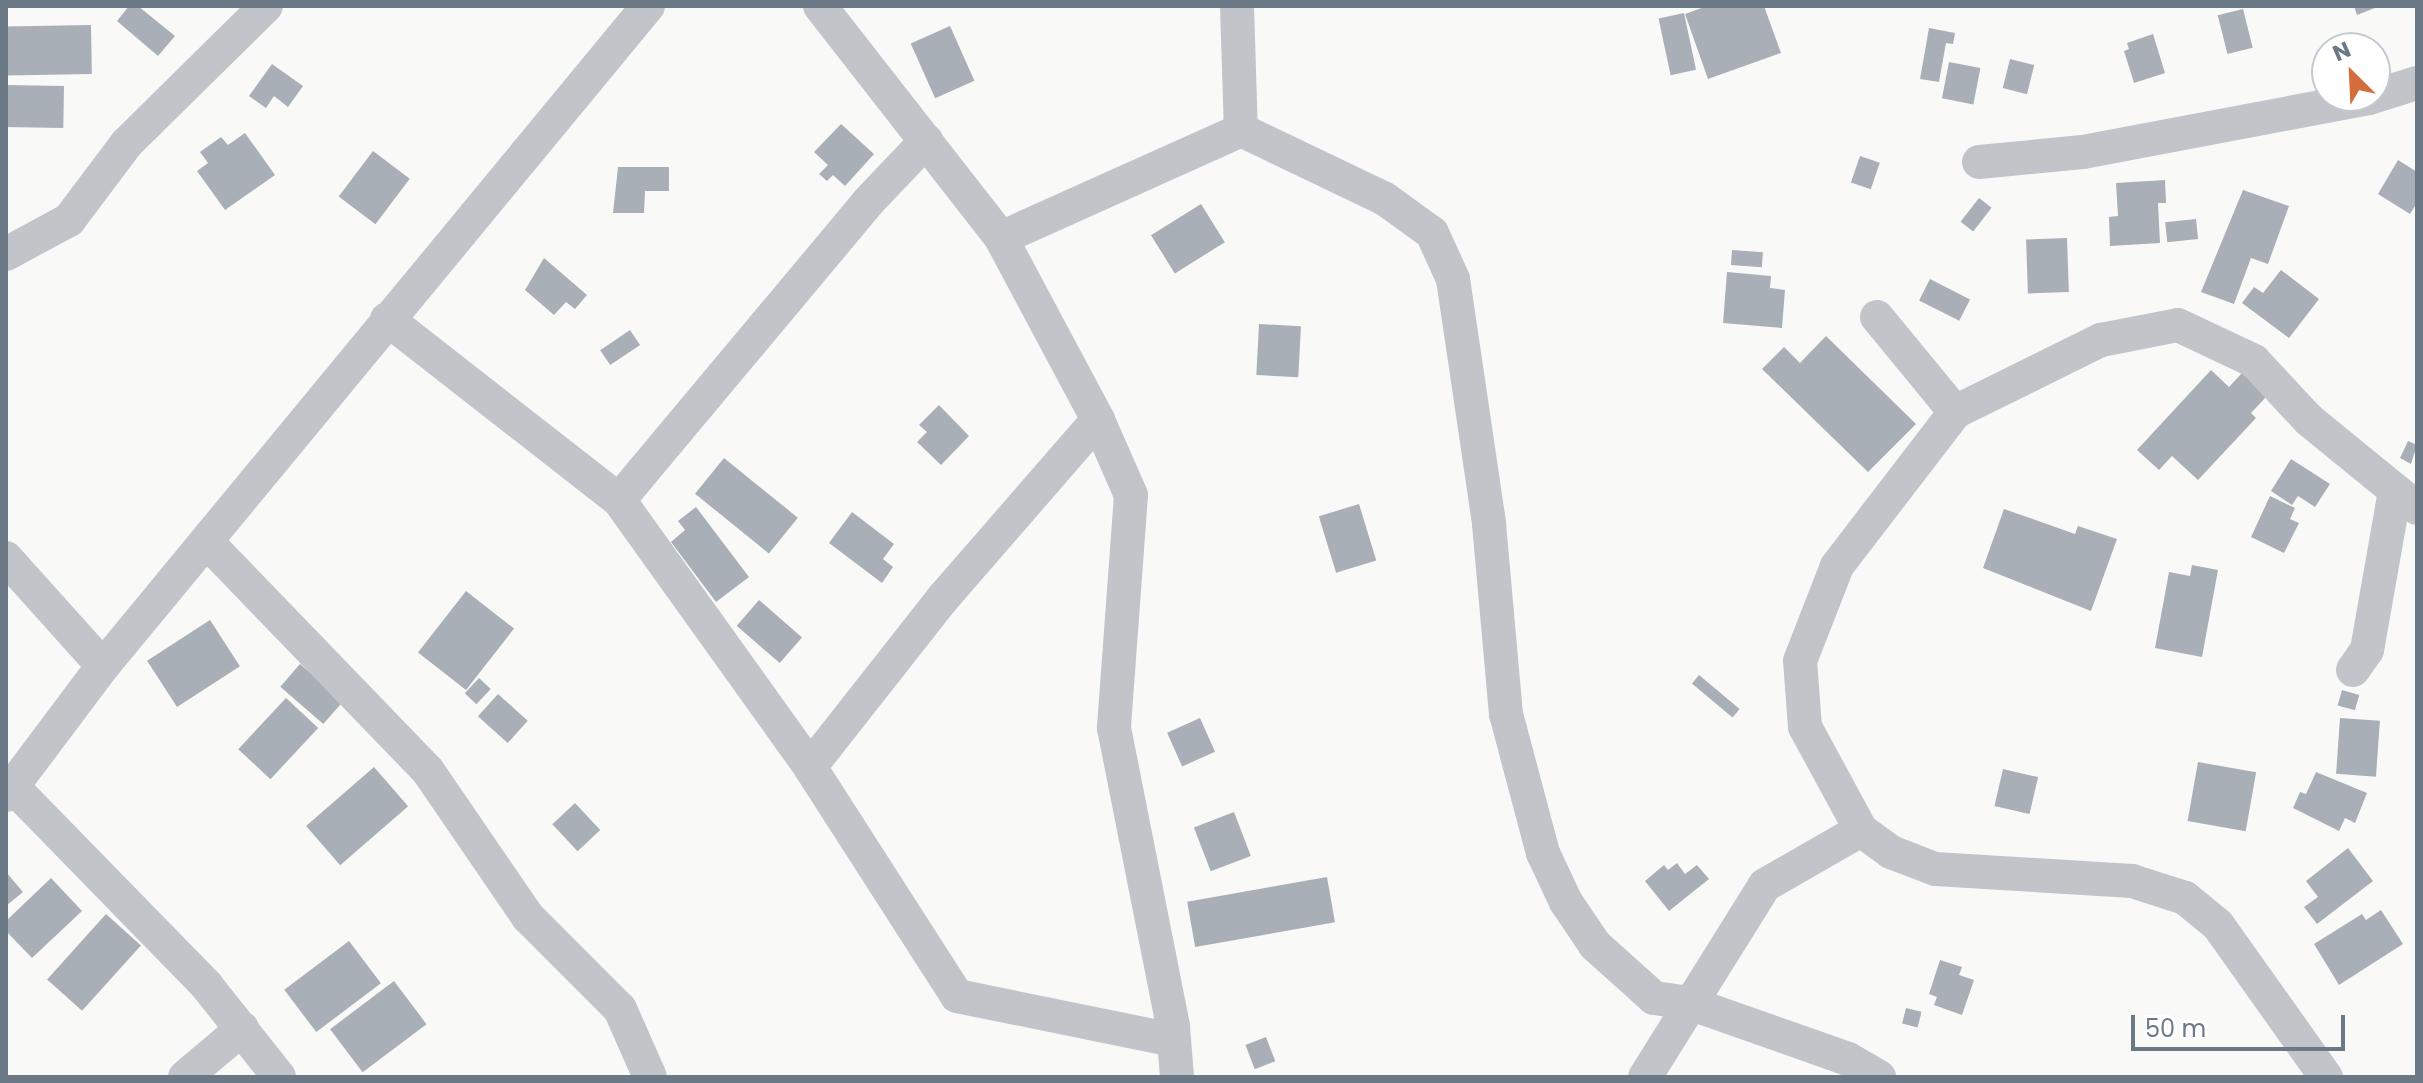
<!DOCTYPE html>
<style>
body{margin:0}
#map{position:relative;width:2423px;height:1083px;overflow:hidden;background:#f9f9f8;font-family:Poppins,sans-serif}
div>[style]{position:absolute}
.building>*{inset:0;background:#a9afb6;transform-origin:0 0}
.minor>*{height:34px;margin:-17px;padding:0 17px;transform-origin:17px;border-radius:17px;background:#c1c5c9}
span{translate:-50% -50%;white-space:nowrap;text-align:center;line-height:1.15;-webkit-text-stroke:8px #fff;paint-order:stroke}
.frame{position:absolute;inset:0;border:8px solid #6b7886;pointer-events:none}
.north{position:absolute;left:2311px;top:32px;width:80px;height:80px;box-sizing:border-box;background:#fff;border:2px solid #c4c9cf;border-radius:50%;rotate:336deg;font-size:22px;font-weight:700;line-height:32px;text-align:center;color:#6b7886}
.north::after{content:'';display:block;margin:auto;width:28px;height:36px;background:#d46d3d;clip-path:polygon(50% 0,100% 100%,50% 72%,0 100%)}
.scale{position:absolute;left:2131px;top:1015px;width:214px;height:36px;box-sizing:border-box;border:4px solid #6b7886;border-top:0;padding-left:10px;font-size:24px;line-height:28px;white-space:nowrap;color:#6b7886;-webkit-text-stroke:6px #fff;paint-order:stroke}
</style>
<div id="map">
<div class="building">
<i style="clip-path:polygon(129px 6px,138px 6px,175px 36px,158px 56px,117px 21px)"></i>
<i style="clip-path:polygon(1707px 6px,1764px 6px,1781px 53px,1708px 79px,1685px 14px)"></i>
<i style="clip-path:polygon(2354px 6px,2380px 6px,2357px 15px)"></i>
<i style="left:2243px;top:9px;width:40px;height:26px;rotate:76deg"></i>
<i style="left:1684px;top:13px;width:58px;height:26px;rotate:78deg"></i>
<i style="left:91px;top:25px;width:49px;height:85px;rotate:89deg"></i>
<i style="left:950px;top:26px;width:60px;height:43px;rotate:66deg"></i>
<i style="clip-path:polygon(1929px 28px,1955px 33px,1953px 44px,1946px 43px,1939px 82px,1920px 79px)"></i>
<i style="clip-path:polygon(2153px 34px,2165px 73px,2134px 83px,2124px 51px,2129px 49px,2127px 43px)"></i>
<i style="left:2010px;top:59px;width:25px;height:30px;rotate:14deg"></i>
<i style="left:1949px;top:62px;width:32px;height:37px;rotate:11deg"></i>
<i style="clip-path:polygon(272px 64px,303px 86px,288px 107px,274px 96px,266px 108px,249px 96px)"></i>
<i style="left:6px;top:85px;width:58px;height:42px;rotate:1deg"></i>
<i style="clip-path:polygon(841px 124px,874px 154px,845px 186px,833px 175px,827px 181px,819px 174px,828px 165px,814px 152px)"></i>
<i style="clip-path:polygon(245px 133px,275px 175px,225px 210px,197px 171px,208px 163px,200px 152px,221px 137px,228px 145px)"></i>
<i style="left:373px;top:151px;width:46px;height:57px;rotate:37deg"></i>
<i style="left:1860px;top:156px;width:21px;height:28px;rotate:19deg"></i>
<i style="clip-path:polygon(2398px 160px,2417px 172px,2417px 203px,2410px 214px,2378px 194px)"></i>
<i style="clip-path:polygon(618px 167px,669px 167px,669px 191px,645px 191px,644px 213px,613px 213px)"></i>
<i style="clip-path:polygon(2165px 180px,2166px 203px,2158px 203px,2160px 243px,2110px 246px,2109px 217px,2118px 216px,2116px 183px)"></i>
<i style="clip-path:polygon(2243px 190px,2289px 206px,2268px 264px,2251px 258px,2234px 304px,2201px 292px)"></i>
<i style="left:1979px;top:198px;width:16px;height:30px;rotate:38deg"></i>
<i style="left:1201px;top:204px;width:45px;height:59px;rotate:58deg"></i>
<i style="left:2196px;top:219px;width:20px;height:31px;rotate:84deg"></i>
<i style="left:2067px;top:238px;width:54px;height:41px;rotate:88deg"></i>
<i style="left:1732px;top:250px;width:31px;height:15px;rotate:4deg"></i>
<i style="clip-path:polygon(544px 258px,587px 295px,575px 309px,566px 302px,554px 315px,525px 290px)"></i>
<i style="clip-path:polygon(2281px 270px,2319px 299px,2289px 338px,2242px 303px,2254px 287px,2263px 293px)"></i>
<i style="clip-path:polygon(1727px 272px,1771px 276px,1770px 288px,1785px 290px,1782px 328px,1723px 323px)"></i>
<i style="left:1930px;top:279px;width:45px;height:24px;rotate:27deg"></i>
<i style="left:1259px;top:324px;width:42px;height:51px;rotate:3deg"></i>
<i style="left:630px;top:330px;width:18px;height:36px;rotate:56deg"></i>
<i style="clip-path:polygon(1826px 336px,1916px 424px,1868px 472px,1762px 369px,1784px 347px,1800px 363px)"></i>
<i style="clip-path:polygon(2211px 370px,2229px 387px,2242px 373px,2267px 396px,2251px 413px,2256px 418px,2198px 480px,2172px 456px,2159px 470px,2137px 450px)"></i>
<i style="clip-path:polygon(939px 405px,969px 436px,941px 465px,917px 442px,927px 432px,919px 425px)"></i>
<i style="clip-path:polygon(2408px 441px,2417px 445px,2411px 464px,2400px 458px)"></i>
<i style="left:724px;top:458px;width:95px;height:46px;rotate:39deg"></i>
<i style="clip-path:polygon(2291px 459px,2330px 484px,2315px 507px,2298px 496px,2292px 505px,2271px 491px)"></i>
<i style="clip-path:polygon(2270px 496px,2295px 508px,2290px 519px,2299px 523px,2284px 553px,2251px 537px)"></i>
<i style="left:1359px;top:504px;width:59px;height:42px;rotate:73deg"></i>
<i style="clip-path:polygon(696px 507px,749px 577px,716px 602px,671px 542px,685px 530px,678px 521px)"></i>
<i style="clip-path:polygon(2004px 509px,2075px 534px,2078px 526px,2117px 539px,2091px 611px,1983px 568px)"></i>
<i style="clip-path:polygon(852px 512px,894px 544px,883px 559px,893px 567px,882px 583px,829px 543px)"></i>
<i style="clip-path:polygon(2192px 565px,2218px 570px,2202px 657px,2155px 648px,2169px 572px,2190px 576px)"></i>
<i style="left:466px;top:591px;width:61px;height:78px;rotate:38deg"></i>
<i style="left:759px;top:600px;width:57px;height:34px;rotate:41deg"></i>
<i style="left:210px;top:620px;width:55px;height:75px;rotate:57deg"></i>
<i style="left:300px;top:664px;width:57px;height:30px;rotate:41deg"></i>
<i style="left:1699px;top:675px;width:53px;height:11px;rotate:40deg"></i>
<i style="left:479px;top:678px;width:16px;height:21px;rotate:43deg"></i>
<i style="left:2342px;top:690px;width:18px;height:16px;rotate:16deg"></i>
<i style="left:498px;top:694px;width:40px;height:30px;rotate:42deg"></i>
<i style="left:286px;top:698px;width:44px;height:70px;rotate:43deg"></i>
<i style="left:1200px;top:718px;width:37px;height:36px;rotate:66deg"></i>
<i style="left:2340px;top:718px;width:40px;height:56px;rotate:4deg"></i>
<i style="left:2198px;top:762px;width:59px;height:60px;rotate:10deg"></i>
<i style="left:374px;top:767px;width:52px;height:90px;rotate:49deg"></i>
<i style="left:2003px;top:769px;width:36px;height:38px;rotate:13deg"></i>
<i style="clip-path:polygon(2316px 772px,2367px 793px,2355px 823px,2345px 818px,2339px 831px,2293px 808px,2300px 792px,2306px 794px)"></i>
<i style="left:575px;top:803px;width:37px;height:31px;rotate:47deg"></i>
<i style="left:1234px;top:812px;width:47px;height:43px;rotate:69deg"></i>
<i style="clip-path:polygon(2348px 848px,2373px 881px,2317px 924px,2304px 907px,2318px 897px,2306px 881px)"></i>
<i style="clip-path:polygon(1677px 863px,1685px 874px,1697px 865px,1709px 879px,1669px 911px,1645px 881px,1664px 865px,1668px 870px)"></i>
<i style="clip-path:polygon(6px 872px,23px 892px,6px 906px)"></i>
<i style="left:1327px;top:877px;width:46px;height:142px;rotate:80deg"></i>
<i style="clip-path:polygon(51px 878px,82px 911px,32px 958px,6px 931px,6px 921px)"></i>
<i style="clip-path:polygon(2381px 910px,2403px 944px,2339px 985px,2314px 944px,2362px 914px,2366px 920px)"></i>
<i style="left:106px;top:914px;width:47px;height:88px;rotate:42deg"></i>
<i style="left:349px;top:941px;width:53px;height:81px;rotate:53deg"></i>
<i style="clip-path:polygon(1940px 960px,1962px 967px,1959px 975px,1974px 980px,1962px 1015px,1934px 1005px,1937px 997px,1929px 994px)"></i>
<i style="left:394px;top:981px;width:54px;height:80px;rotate:53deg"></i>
<i style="left:1906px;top:1008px;width:16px;height:16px;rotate:14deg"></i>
<i style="left:1266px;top:1037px;width:26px;height:22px;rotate:69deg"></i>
</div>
<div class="minor">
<i style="left:820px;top:6px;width:294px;rotate:52deg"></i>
<i style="left:1001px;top:238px;width:263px;rotate:-24.2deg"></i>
<i style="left:1241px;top:130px;width:160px;rotate:25.6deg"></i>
<i style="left:1385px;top:199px;width:58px;rotate:35.9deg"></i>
<i style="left:1432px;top:233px;width:51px;rotate:65.5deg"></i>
<i style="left:1453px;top:279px;width:248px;rotate:81.6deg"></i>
<i style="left:1489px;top:524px;width:191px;rotate:84.9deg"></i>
<i style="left:1506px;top:714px;width:144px;rotate:75.1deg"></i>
<i style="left:1543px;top:853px;width:54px;rotate:64.9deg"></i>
<i style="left:1566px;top:902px;width:52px;rotate:56deg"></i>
<i style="left:1595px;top:945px;width:79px;rotate:41.9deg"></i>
<i style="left:1654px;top:998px;width:35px;rotate:8deg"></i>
<i style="left:1689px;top:1003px;width:169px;rotate:19.4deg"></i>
<i style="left:1848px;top:1059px;width:36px;rotate:30deg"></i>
<i style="left:1237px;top:6px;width:124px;rotate:88.2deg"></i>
<i style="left:1979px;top:162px;width:104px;rotate:-5.5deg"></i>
<i style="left:2083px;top:152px;width:291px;rotate:-10.7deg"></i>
<i style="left:2369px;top:98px;width:50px;rotate:-17.4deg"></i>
<i style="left:1001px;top:238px;width:206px;rotate:61.9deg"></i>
<i style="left:1098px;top:420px;width:82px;rotate:66.3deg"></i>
<i style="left:1131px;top:495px;width:234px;rotate:94.2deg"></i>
<i style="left:1114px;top:728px;width:305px;rotate:78.8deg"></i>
<i style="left:1173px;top:1027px;width:50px;rotate:85.4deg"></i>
<i style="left:6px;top:254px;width:72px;rotate:-28.4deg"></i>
<i style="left:69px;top:220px;width:96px;rotate:-53deg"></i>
<i style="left:127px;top:143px;width:195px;rotate:-44.6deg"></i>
<i style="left:1877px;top:317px;width:123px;rotate:50.6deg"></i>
<i style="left:387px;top:319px;width:294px;rotate:38deg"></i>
<i style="left:619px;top:500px;width:328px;rotate:54.4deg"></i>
<i style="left:810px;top:767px;width:272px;rotate:57.3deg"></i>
<i style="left:957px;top:996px;width:221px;rotate:11.5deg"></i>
<i style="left:619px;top:500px;width:387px;rotate:-50.1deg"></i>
<i style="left:867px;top:203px;width:86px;rotate:-46.4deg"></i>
<i style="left:207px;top:542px;width:318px;rotate:46deg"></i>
<i style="left:428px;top:771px;width:177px;rotate:55.6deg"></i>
<i style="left:528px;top:917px;width:130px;rotate:45deg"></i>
<i style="left:620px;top:1009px;width:74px;rotate:66.2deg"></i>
<i style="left:6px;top:558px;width:145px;rotate:48.1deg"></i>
<i style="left:2353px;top:670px;width:24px;rotate:-55deg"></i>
<i style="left:2367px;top:650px;width:161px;rotate:-80deg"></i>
<i style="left:810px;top:767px;width:215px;rotate:-51.8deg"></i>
<i style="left:943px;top:598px;width:236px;rotate:-49deg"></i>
<i style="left:13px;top:787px;width:278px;rotate:45.7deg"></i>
<i style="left:207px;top:986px;width:116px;rotate:51.6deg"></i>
<i style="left:6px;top:795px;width:161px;rotate:-53.1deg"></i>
<i style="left:103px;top:666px;width:856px;rotate:-50.45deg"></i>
<i style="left:185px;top:1077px;width:75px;rotate:-40.1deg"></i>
<i style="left:1645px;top:1077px;width:226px;rotate:-58deg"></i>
<i style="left:1765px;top:885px;width:111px;rotate:-29.8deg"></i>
<i style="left:2326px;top:1077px;width:186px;rotate:-125.4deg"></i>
<i style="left:2218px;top:925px;width:43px;rotate:-140.7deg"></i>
<i style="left:2185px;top:898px;width:56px;rotate:-162.2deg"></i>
<i style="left:2132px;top:881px;width:197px;rotate:-176.5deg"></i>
<i style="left:1935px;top:869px;width:47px;rotate:-158.9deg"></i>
<i style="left:1891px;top:852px;width:37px;rotate:-144deg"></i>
<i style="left:1861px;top:830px;width:117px;rotate:-118.5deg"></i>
<i style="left:1805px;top:727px;width:66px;rotate:-94.3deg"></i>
<i style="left:1800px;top:661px;width:102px;rotate:-68.7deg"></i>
<i style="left:1837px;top:566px;width:194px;rotate:-52.5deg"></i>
<i style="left:1955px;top:412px;width:163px;rotate:-26.3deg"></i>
<i style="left:2101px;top:340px;width:78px;rotate:-11deg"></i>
<i style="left:2178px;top:325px;width:84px;rotate:25.3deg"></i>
<i style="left:2254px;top:361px;width:81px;rotate:47deg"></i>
<i style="left:2309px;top:420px;width:139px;rotate:39.2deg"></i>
</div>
<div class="frame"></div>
<div class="north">N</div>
<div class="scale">50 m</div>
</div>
